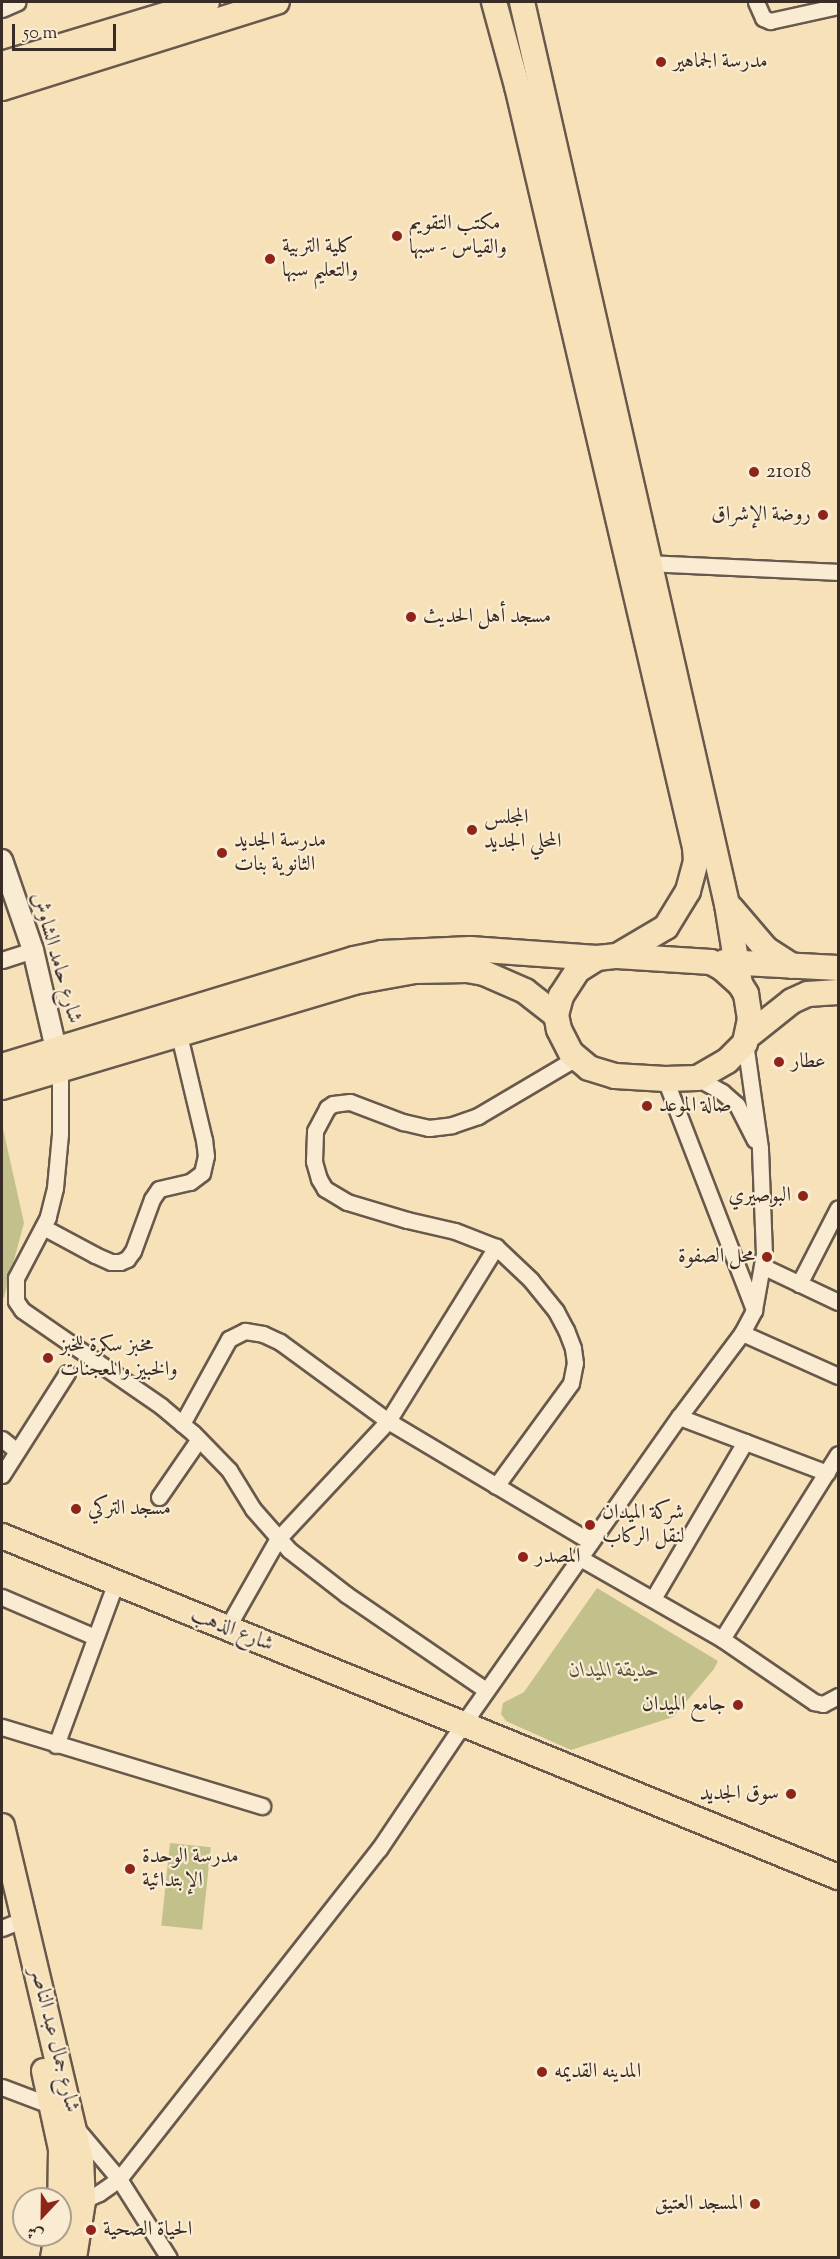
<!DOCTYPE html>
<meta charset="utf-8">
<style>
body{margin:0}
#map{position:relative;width:840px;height:2259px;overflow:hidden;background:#f6e1b9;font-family:"Sorts Mill Goudy",Amiri,serif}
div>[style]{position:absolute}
.green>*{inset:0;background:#c2c18b;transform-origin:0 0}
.roads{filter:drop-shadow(2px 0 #68594c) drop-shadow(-2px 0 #68594c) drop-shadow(0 2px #68594c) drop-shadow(0 -2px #68594c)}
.minor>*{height:15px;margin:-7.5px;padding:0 7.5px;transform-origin:7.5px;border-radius:7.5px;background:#f9ecd2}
.tertiary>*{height:20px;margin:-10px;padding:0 10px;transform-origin:10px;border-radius:10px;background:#f9ecd2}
.primary>*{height:24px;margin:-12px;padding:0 12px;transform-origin:12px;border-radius:12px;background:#f6e1b9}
.dots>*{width:16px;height:16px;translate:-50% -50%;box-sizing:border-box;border:3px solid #f9ecd2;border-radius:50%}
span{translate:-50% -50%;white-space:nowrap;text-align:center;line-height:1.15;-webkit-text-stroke:4.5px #f9ecd2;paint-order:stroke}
.poi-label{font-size:21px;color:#392c27}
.left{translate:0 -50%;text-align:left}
.right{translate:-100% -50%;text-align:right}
.street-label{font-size:21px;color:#392c27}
.park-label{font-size:21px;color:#5b5140;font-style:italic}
.frame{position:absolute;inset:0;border:3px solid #392c27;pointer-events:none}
.north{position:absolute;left:12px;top:2187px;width:60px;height:60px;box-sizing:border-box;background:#f9ecd2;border:2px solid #ac9f8e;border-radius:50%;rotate:202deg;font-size:16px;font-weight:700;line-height:24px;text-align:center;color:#392c27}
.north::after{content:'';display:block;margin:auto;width:21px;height:27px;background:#8f2418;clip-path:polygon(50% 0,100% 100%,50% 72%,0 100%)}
.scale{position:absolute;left:12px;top:24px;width:104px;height:27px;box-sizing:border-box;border:3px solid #392c27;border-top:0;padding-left:8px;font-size:18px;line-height:21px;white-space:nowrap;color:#392c27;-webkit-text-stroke:4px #f9ecd2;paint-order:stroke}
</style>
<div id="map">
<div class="green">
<i style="clip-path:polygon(2px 1124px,24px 1223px,4px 1297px,2px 1299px)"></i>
<i style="clip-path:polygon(597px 1588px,718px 1661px,714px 1669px,673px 1717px,571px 1750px,506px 1721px,501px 1714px,503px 1703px,524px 1692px)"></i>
<i style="left:170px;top:1843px;width:41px;height:83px;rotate:6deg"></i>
</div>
<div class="roads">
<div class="minor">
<i style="left:756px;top:2px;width:17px;rotate:66deg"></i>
<i style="left:763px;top:18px;width:8px;rotate:23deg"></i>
<i style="left:770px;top:21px;width:70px;rotate:-12.4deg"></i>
<i style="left:2px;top:9px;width:17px;rotate:-24deg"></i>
<i style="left:648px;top:563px;width:190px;rotate:2.7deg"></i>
<i style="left:2px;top:960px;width:33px;rotate:-18deg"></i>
<i style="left:60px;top:1070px;width:64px;rotate:90deg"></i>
<i style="left:60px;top:1134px;width:54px;rotate:95.3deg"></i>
<i style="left:55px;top:1188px;width:30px;rotate:104deg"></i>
<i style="left:48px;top:1217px;width:69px;rotate:117.7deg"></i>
<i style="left:16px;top:1278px;width:23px;rotate:90deg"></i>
<i style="left:16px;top:1301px;width:11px;rotate:56deg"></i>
<i style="left:22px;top:1310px;width:169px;rotate:34.6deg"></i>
<i style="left:161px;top:1406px;width:42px;rotate:40.2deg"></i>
<i style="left:193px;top:1433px;width:52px;rotate:45.8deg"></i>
<i style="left:229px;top:1470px;width:46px;rotate:58.4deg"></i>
<i style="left:253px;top:1509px;width:55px;rotate:48.7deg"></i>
<i style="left:289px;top:1550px;width:73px;rotate:37.8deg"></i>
<i style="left:347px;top:1595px;width:168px;rotate:34.4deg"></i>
<i style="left:697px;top:1078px;width:29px;rotate:29deg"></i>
<i style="left:722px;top:1092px;width:20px;rotate:41deg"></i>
<i style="left:737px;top:1105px;width:39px;rotate:63deg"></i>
<i style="left:665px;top:1079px;width:248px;rotate:68.9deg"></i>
<i style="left:43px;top:1227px;width:59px;rotate:28.3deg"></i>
<i style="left:95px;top:1255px;width:17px;rotate:24deg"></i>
<i style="left:111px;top:1262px;width:9px"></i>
<i style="left:120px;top:1262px;width:8px;rotate:-23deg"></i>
<i style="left:127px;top:1259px;width:10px;rotate:-53deg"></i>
<i style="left:133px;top:1251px;width:55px;rotate:-69.9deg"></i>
<i style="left:152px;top:1199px;width:12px;rotate:-55deg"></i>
<i style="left:159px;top:1189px;width:32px;rotate:-13deg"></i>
<i style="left:190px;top:1182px;width:15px;rotate:-37deg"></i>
<i style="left:202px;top:1173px;width:17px;rotate:-77deg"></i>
<i style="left:206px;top:1156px;width:16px;rotate:-97deg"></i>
<i style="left:204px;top:1140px;width:108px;rotate:-103.4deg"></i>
<i style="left:762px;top:1266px;width:84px;rotate:25.3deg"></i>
<i style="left:799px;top:1284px;width:85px;rotate:-62.8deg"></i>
<i style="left:742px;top:1333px;width:105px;rotate:24.1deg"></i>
<i style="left:679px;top:1417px;width:158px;rotate:20.7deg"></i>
<i style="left:182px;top:1424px;width:97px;rotate:-61.1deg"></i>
<i style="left:229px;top:1339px;width:18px;rotate:-27deg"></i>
<i style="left:245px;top:1331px;width:18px;rotate:9deg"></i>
<i style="left:263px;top:1334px;width:19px;rotate:25deg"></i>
<i style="left:280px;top:1342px;width:134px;rotate:36.2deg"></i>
<i style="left:388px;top:1421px;width:236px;rotate:30.8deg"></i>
<i style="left:2px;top:1439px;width:19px;rotate:39deg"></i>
<i style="left:2px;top:1475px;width:121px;rotate:-57.5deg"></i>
<i style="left:496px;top:1486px;width:127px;rotate:-53.9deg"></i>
<i style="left:571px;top:1383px;width:20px;rotate:-79deg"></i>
<i style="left:575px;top:1363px;width:15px;rotate:-98deg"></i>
<i style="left:573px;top:1348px;width:19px;rotate:-111deg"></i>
<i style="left:566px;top:1330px;width:21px;rotate:-118deg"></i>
<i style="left:556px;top:1311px;width:40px;rotate:-129deg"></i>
<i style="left:531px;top:1280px;width:48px;rotate:-136.7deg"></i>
<i style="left:496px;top:1247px;width:44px;rotate:-158.7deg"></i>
<i style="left:455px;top:1231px;width:49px;rotate:-167.1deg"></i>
<i style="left:407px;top:1220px;width:63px;rotate:-163.3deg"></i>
<i style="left:347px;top:1202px;width:26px;rotate:-149deg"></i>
<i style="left:325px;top:1189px;width:12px;rotate:-121deg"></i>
<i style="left:319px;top:1179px;width:19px;rotate:-106deg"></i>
<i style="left:314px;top:1161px;width:30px;rotate:-88deg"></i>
<i style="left:315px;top:1131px;width:26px;rotate:-62deg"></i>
<i style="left:327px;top:1108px;width:7px;rotate:-34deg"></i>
<i style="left:333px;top:1104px;width:17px;rotate:-7deg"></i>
<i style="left:350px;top:1102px;width:57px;rotate:20.7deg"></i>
<i style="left:403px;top:1122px;width:27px;rotate:13deg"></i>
<i style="left:429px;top:1128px;width:23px;rotate:-7deg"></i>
<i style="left:452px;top:1125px;width:28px;rotate:-19deg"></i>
<i style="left:478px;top:1116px;width:114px;rotate:-30.6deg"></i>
<i style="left:159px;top:1497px;width:70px;rotate:-55.4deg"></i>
<i style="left:580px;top:1558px;width:163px;rotate:29.7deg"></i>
<i style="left:722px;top:1639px;width:218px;rotate:-57.9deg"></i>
<i style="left:2px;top:1597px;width:101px;rotate:23.3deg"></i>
<i style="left:654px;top:1597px;width:180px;rotate:-59.6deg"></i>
<i style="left:227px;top:1628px;width:101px;rotate:-60.4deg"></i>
<i style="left:277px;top:1540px;width:163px;rotate:-47deg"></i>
<i style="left:388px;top:1421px;width:205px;rotate:-58.2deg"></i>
<i style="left:722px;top:1639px;width:112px;rotate:34.4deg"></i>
<i style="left:814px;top:1702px;width:9px;rotate:13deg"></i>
<i style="left:823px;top:1704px;width:17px;rotate:-28deg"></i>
<i style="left:2px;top:1727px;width:272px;rotate:16.9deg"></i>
<i style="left:56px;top:1745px;width:174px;rotate:-69.8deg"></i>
<i style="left:2px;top:1928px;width:11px;rotate:-22deg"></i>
<i style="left:2px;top:2087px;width:53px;rotate:20.8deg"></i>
<i style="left:77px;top:2129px;width:65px;rotate:50deg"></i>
<i style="left:119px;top:2179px;width:93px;rotate:57.7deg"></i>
<i style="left:77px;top:2203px;width:24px;rotate:-24deg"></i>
<i style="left:99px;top:2193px;width:24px;rotate:-35deg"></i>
<i style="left:119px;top:2179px;width:420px;rotate:-51.8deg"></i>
<i style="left:379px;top:1849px;width:151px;rotate:-56.1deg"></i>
<i style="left:463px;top:1724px;width:375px;rotate:-54.9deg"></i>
<i style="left:679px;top:1417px;width:105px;rotate:-53.1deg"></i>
<i style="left:742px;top:1333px;width:26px;rotate:-62deg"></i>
<i style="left:754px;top:1310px;width:57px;rotate:-79.9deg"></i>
<i style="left:764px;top:1254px;width:106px;rotate:-92.2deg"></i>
<i style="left:760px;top:1148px;width:106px;rotate:-98.1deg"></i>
</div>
<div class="tertiary">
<i style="left:2px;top:860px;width:95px;rotate:71deg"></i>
<i style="left:33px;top:950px;width:115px;rotate:76.9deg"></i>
</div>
<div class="primary">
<i style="left:494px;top:2px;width:87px;rotate:74.7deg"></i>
<i style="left:517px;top:86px;width:782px;rotate:76.84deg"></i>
<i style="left:695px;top:847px;width:14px;rotate:86deg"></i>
<i style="left:696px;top:861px;width:31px;rotate:105deg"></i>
<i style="left:688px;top:891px;width:42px;rotate:121.4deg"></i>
<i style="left:666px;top:927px;width:57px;rotate:149.4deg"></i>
<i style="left:522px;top:2px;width:925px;rotate:77.2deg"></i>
<i style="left:727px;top:904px;width:81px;rotate:80.8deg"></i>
<i style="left:2px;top:64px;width:214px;rotate:-16.8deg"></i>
<i style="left:2px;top:88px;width:288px;rotate:-17.4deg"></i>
<i style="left:731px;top:908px;width:54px;rotate:49.5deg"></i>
<i style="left:766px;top:949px;width:31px;rotate:33deg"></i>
<i style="left:617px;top:956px;width:94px;rotate:3.7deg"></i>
<i style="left:711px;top:962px;width:13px;rotate:29deg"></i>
<i style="left:722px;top:968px;width:24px;rotate:42deg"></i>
<i style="left:740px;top:984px;width:12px;rotate:59deg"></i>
<i style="left:746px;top:994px;width:25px;rotate:81deg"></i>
<i style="left:750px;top:1019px;width:25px;rotate:102deg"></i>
<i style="left:745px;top:1043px;width:25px;rotate:135deg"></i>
<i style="left:727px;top:1061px;width:34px;rotate:150deg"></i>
<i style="left:697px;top:1078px;width:32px;rotate:178deg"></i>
<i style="left:665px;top:1079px;width:50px;rotate:-176.6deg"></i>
<i style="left:615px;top:1076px;width:27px;rotate:-163deg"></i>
<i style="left:589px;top:1068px;width:23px;rotate:-140deg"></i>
<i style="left:571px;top:1053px;width:27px;rotate:-117deg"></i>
<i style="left:559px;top:1029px;width:14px;rotate:-102deg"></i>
<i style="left:556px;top:1015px;width:20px;rotate:-75deg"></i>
<i style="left:561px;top:996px;width:31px;rotate:-57deg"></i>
<i style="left:578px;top:970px;width:22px;rotate:-32deg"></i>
<i style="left:597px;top:958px;width:20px;rotate:-6deg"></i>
<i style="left:724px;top:962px;width:114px;rotate:3deg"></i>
<i style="left:748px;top:1036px;width:56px;rotate:-38.5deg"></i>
<i style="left:792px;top:1001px;width:17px;rotate:-24deg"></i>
<i style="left:808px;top:994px;width:30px;rotate:-4deg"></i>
<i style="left:2px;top:1066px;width:368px;rotate:-16.9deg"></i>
<i style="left:354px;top:959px;width:29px;rotate:-12deg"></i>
<i style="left:382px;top:953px;width:88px;rotate:-2.6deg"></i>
<i style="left:470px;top:949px;width:127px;rotate:4.1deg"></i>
<i style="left:2px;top:1087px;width:367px;rotate:-16.6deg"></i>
<i style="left:354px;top:982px;width:62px;rotate:-10.2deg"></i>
<i style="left:415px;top:971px;width:52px;rotate:-1.1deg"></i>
<i style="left:467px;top:970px;width:17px;rotate:10deg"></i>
<i style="left:484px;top:973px;width:45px;rotate:23.7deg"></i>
<i style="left:525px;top:991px;width:39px;rotate:38deg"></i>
<i style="left:2px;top:1536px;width:903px;rotate:22.19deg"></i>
<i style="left:2px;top:1826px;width:342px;rotate:76.7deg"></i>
<i style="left:81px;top:2159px;width:42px;rotate:87.3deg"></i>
<i style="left:83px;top:2201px;width:58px;rotate:99deg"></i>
<i style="left:44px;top:2071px;width:80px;rotate:77.7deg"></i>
<i style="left:61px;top:2149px;width:73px;rotate:90.8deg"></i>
<i style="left:53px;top:2258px;width:23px;rotate:-80deg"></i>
</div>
</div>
<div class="dots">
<i style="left:661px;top:62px;background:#8f2418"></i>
<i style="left:397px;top:236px;background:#8f2418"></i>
<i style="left:270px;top:259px;background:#8f2418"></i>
<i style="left:754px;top:472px;background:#8f2418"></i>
<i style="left:823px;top:515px;background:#8f2418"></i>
<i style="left:411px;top:617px;background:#8f2418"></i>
<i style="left:472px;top:830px;background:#8f2418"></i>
<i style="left:222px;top:853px;background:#8f2418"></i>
<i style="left:779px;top:1062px;background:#8f2418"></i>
<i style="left:647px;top:1106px;background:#8f2418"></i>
<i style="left:803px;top:1196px;background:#8f2418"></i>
<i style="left:767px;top:1257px;background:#8f2418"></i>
<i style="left:48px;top:1358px;background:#8f2418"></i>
<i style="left:76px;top:1509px;background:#8f2418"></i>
<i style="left:590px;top:1525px;background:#8f2418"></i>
<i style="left:523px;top:1557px;background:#8f2418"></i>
<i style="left:738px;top:1705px;background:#8f2418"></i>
<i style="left:791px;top:1794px;background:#8f2418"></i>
<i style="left:130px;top:1869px;background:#8f2418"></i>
<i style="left:542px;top:2072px;background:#8f2418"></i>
<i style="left:755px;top:2204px;background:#8f2418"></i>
<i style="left:91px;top:2230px;background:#8f2418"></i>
</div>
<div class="poi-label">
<span class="left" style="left:673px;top:62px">مدرسة الجماهير</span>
<span class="left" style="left:409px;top:236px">مكتب التقويم<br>والقياس - سبها</span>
<span class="left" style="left:282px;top:259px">كلية التربية<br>والتعليم سبها</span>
<span class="left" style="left:766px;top:472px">21018</span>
<span class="right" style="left:811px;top:515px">روضة الإشراق</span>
<span class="left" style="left:423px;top:617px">مسجد أهل الحديث</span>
<span class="left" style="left:484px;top:830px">المجلس<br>المحلي الجديد</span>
<span class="left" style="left:234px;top:853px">مدرسة الجديد<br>الثانوية بنات</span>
<span class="left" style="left:791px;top:1062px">عطار</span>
<span class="left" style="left:659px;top:1106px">صالة الموعد</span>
<span class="right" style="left:791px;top:1196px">البوصيري</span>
<span class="right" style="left:755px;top:1257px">محل الصفوة</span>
<span class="left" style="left:60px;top:1358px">مخبز سكرة للخبز<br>والخبيز والمعجنات</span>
<span class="left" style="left:88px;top:1509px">مسجد التركي</span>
<span class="left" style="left:602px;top:1525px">شركة الميدان<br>لنقل الركاب</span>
<span class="left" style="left:535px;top:1557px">المصدر</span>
<span class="right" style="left:726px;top:1705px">جامع الميدان</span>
<span class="right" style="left:779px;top:1794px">سوق الجديد</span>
<span class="left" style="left:142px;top:1869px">مدرسة الوحدة<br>الإبتدائية</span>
<span class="left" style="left:554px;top:2072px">المدينه القديمه</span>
<span class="right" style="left:743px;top:2204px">المسجد العتيق</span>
<span class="left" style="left:103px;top:2230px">الحياة الصحية</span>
</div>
<div class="street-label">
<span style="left:56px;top:958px;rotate:74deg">شارع حامد الشاوش</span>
<span style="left:232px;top:1630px;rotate:22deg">شارع الذهب</span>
<span style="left:54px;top:2040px;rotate:76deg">شارع جمال عبد الناصر</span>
</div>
<div class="park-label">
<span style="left:614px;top:1671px">حديقة الميدان</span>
</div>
<div class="frame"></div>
<div class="north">ش</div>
<div class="scale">50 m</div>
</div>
